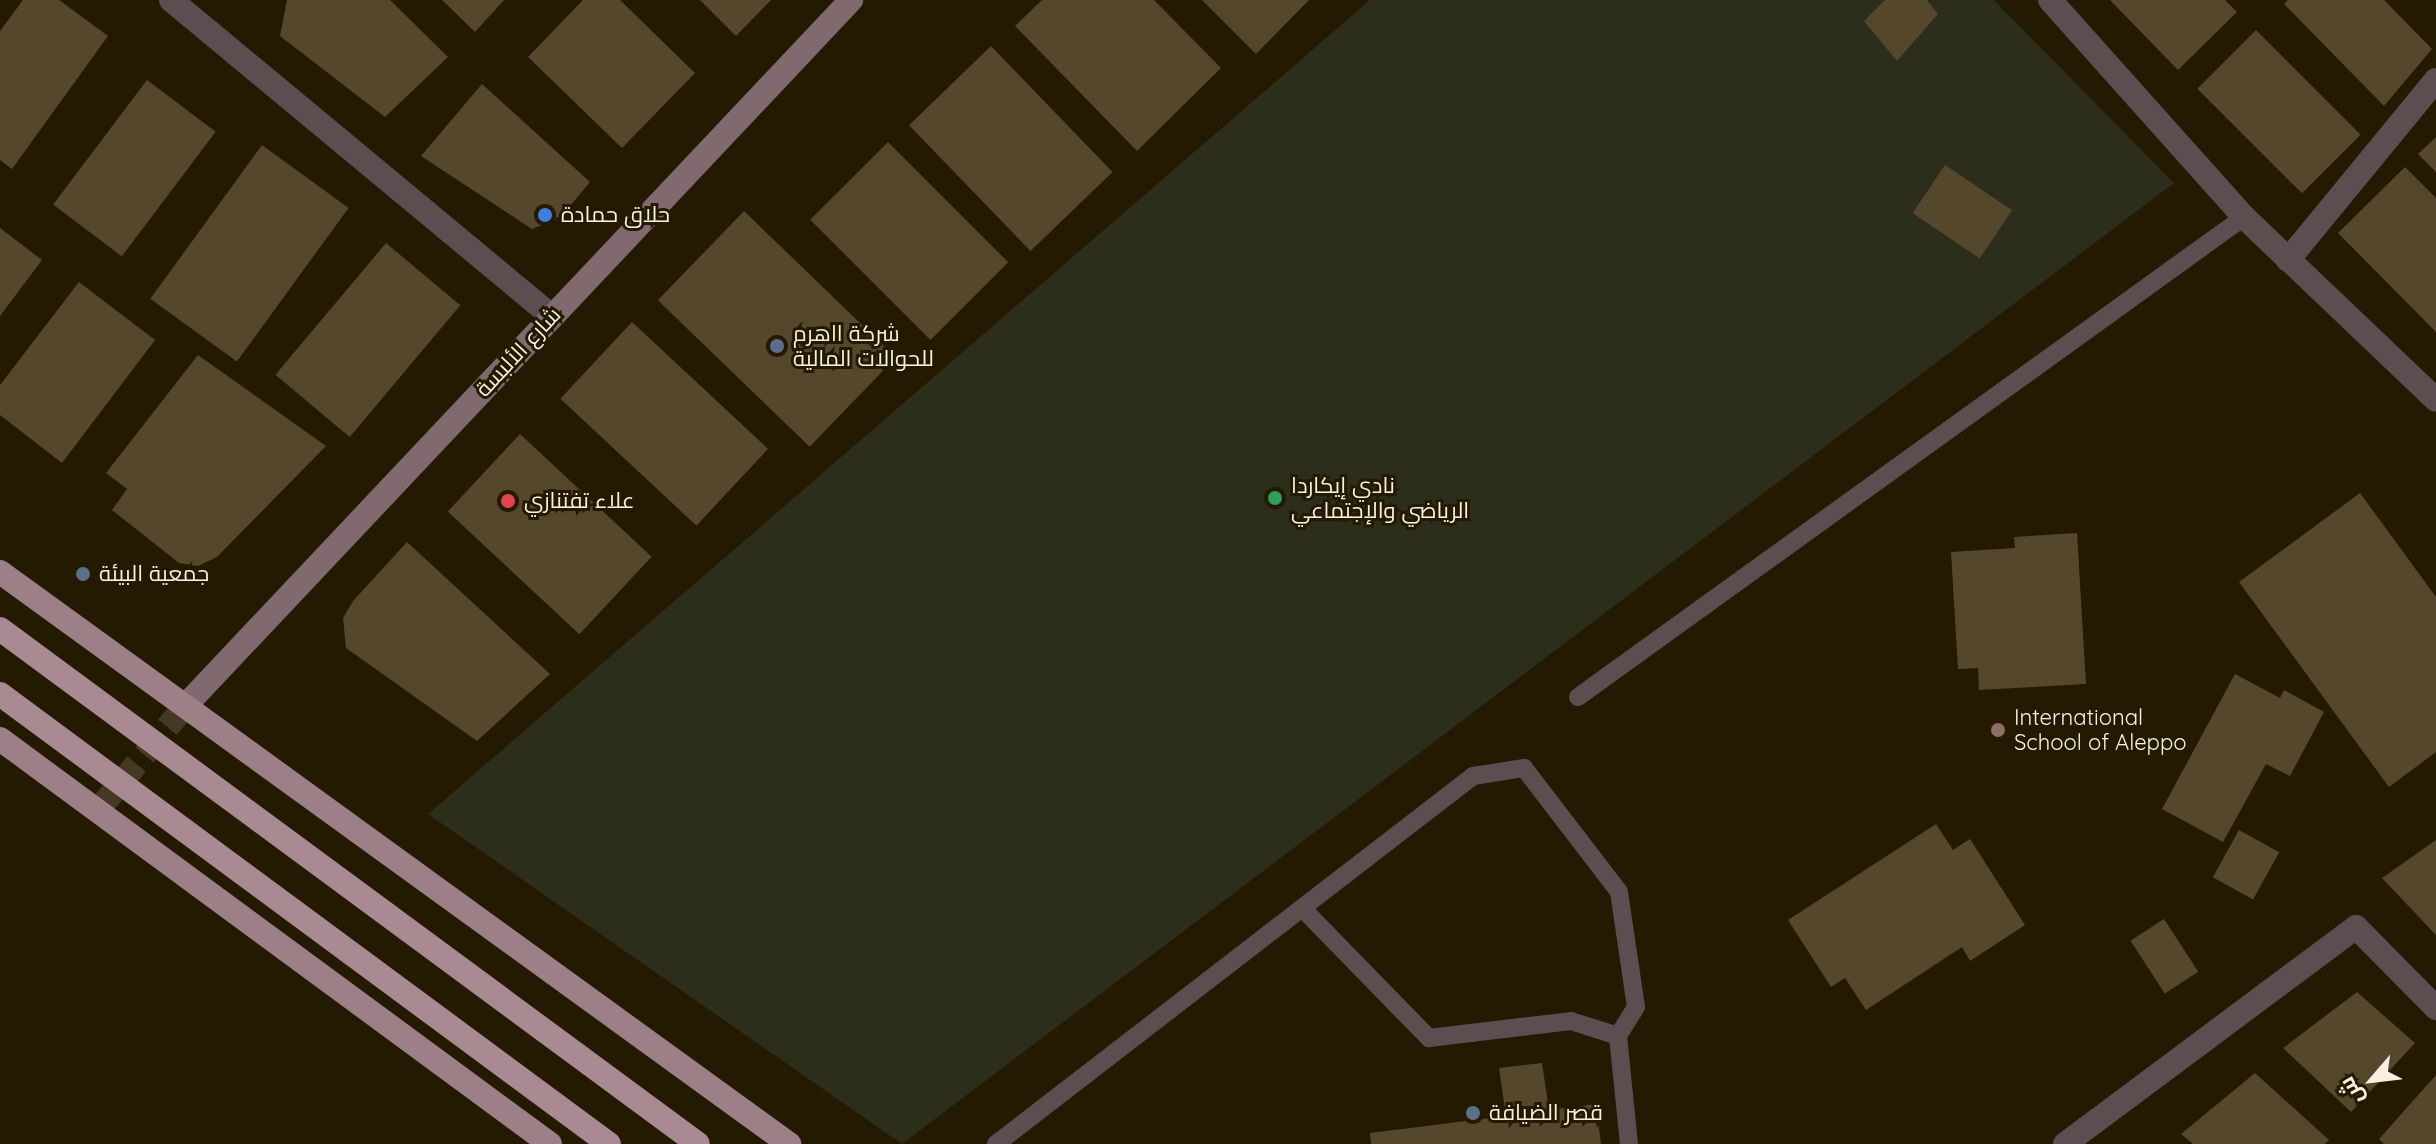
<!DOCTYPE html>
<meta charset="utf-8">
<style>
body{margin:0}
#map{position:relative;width:2436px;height:1144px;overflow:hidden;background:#241a01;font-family:Quicksand,Cairo,sans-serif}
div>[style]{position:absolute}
.green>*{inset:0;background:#2c2d1a}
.building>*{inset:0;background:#54472b;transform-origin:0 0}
.secondary-tunnel>*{height:24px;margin-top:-12px;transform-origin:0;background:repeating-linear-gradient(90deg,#443a23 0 24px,transparent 0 36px)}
.service>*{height:18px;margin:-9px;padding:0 9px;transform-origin:9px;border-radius:9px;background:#5c4d51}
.minor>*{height:24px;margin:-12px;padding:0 12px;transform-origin:12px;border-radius:12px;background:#5c4d51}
.secondary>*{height:24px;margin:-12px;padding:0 12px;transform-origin:12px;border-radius:12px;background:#806a70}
.primary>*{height:24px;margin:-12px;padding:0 12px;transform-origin:12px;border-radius:12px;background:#9c7f87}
.trunk>*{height:24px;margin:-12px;padding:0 12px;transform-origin:12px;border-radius:12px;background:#a98992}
.dots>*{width:22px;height:22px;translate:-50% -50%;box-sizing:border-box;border:4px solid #241a01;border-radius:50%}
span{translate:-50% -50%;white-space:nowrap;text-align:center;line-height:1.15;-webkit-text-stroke:6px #241a01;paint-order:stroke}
.poi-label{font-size:22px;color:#f8f1e2}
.left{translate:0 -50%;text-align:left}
.street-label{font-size:22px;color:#f8f1e2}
.north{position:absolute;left:2332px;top:1040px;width:80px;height:80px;-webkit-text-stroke:6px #241a01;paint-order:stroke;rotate:242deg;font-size:22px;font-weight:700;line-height:32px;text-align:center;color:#f8f1e2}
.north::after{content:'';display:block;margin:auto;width:28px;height:36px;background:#f8f1e2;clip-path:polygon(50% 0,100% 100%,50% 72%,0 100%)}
</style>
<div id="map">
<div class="green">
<i style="clip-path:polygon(1370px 0,1994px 0,2174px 183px,902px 1144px,428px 814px)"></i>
</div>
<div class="building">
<i style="clip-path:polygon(23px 0,59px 0,108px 36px,12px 169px,0 160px,0 31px)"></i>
<i style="clip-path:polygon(287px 0,390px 0,448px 57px,385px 117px,280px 36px)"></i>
<i style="clip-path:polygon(442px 0,504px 0,475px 32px)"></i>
<i style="clip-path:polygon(583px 0,620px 0,695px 73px,622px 148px,528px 57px)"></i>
<i style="clip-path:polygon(700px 0,771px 0,736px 36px)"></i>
<i style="clip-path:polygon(1042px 0,1154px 0,1221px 68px,1137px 151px,1015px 26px)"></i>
<i style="clip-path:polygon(1202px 0,1309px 0,1256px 54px)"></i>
<i style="clip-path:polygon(1885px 0,1927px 0,1938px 14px,1897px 61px,1864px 21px)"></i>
<i style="clip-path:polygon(2110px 0,2225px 0,2237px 12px,2178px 70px)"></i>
<i style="clip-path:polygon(2288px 0,2384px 0,2432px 49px,2384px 106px,2284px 4px)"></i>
<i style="left:2256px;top:30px;width:148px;height:83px;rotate:45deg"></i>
<i style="left:991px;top:46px;width:175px;height:114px;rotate:46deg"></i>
<i style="left:147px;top:80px;width:86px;height:156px;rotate:37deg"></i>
<i style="clip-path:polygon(482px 84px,590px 182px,560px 218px,532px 229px,421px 156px)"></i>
<i style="clip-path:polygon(2436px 137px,2436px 172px,2418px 154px)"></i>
<i style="left:888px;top:142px;width:170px;height:110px;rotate:45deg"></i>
<i style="left:262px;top:145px;width:107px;height:190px;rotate:36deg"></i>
<i style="left:1945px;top:165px;width:81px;height:58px;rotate:34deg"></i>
<i style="clip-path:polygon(2405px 167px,2436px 198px,2436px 332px,2338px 233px)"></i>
<i style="left:744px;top:211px;width:211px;height:124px;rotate:44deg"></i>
<i style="clip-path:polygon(0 228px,42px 260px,0 316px)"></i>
<i style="left:386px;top:243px;width:97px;height:172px;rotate:40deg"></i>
<i style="clip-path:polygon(79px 282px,155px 340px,62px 463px,0 415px,0 385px)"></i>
<i style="left:632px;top:322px;width:186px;height:105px;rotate:43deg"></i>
<i style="clip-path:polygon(198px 355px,326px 446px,217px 557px,198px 566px,179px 563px,112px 510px,127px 489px,106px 473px)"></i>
<i style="left:520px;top:434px;width:180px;height:106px;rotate:43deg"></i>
<i style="clip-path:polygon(2360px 493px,2436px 597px,2436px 752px,2389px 787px,2239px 582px)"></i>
<i style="clip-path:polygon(2077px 533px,2086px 684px,1979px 690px,1978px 668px,1958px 669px,1951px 552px,2015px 548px,2014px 537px)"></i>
<i style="clip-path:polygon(407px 542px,550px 674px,477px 741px,346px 648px,343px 618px,353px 601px)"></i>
<i style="clip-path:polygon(2235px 674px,2280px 698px,2284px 690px,2324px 712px,2290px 776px,2266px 764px,2223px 842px,2162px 809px)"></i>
<i style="clip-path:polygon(1936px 824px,1953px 850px,1970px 839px,2025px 925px,1970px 961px,1962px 947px,1866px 1010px,1845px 978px,1831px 987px,1788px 920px)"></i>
<i style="left:2239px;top:830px;width:46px;height:54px;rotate:29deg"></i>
<i style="clip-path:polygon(2436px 840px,2436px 935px,2382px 878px)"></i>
<i style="left:2164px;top:919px;width:63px;height:40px;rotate:57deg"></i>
<i style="clip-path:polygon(2357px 992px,2415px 1043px,2351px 1112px,2283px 1048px)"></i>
<i style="clip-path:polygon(1542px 1063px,1549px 1110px,1596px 1104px,1601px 1144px,1371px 1144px,1370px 1133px,1506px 1116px,1499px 1068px)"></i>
<i style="clip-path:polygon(2255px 1073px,2329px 1140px,2325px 1144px,2193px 1144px,2181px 1134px)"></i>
<i style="clip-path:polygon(2436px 1075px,2436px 1144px,2384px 1144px,2379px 1139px)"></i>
</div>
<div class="secondary-tunnel">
<i style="left:98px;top:810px;width:138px;rotate:-50deg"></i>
</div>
<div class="service">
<i style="left:1578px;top:697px;width:821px;rotate:-35.78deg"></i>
<i style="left:1302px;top:908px;width:182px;rotate:45.7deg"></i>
<i style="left:1429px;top:1038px;width:143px;rotate:-6.8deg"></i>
<i style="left:1571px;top:1021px;width:49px;rotate:17.7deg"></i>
<i style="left:996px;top:1144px;width:602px;rotate:-37.65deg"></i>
<i style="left:1473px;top:776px;width:52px;rotate:-8.9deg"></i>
<i style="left:1524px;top:768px;width:156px;rotate:52.5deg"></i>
<i style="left:1619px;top:892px;width:116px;rotate:81.6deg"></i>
<i style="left:1636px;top:1007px;width:34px;rotate:122deg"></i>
<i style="left:1618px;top:1036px;width:109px;rotate:84.2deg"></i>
</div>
<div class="minor">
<i style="left:171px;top:0;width:495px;rotate:39.7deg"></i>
<i style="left:2050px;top:0;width:291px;rotate:48.2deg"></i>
<i style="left:2244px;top:217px;width:265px;rotate:43.6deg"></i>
<i style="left:2288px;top:260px;width:233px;rotate:-50.6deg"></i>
<i style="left:2065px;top:1144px;width:363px;rotate:-36.7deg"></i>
<i style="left:2356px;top:927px;width:114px;rotate:45.4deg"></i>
</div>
<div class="secondary">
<i style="left:187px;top:704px;width:968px;rotate:-46.67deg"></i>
</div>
<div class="primary">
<i style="left:0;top:572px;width:975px;rotate:35.94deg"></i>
<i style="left:0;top:739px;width:683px;rotate:36.37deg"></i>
</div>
<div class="trunk">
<i style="left:0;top:629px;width:867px;rotate:36.42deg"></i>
<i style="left:0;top:694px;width:757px;rotate:36.46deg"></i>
</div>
<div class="dots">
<i style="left:545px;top:215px;background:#3f7fe0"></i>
<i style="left:777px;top:346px;background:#5c6f8a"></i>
<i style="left:1275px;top:498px;background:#2e9e5b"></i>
<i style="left:508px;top:501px;background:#e0444e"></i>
<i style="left:83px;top:574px;background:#5c6f8a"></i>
<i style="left:1998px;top:730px;background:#8d6e63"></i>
<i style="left:1473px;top:1113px;background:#5c6f8a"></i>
</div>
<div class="poi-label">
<span class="left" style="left:561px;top:215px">حلاق حمادة</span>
<span class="left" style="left:793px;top:346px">شركة ااهرم<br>للحوالات المالية</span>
<span class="left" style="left:1291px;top:498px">نادي إيكاردا<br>الرياضي والإجتماعي</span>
<span class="left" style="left:524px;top:501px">علاء تفتنازي</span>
<span class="left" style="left:99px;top:574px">جمعية البيئة</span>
<span class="left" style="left:2014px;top:730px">International<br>School of Aleppo</span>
<span class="left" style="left:1489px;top:1113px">قصر الضيافة</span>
</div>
<div class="street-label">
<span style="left:518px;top:352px;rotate:-47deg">شارع الألبسة</span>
</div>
<div class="north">ش</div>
</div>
